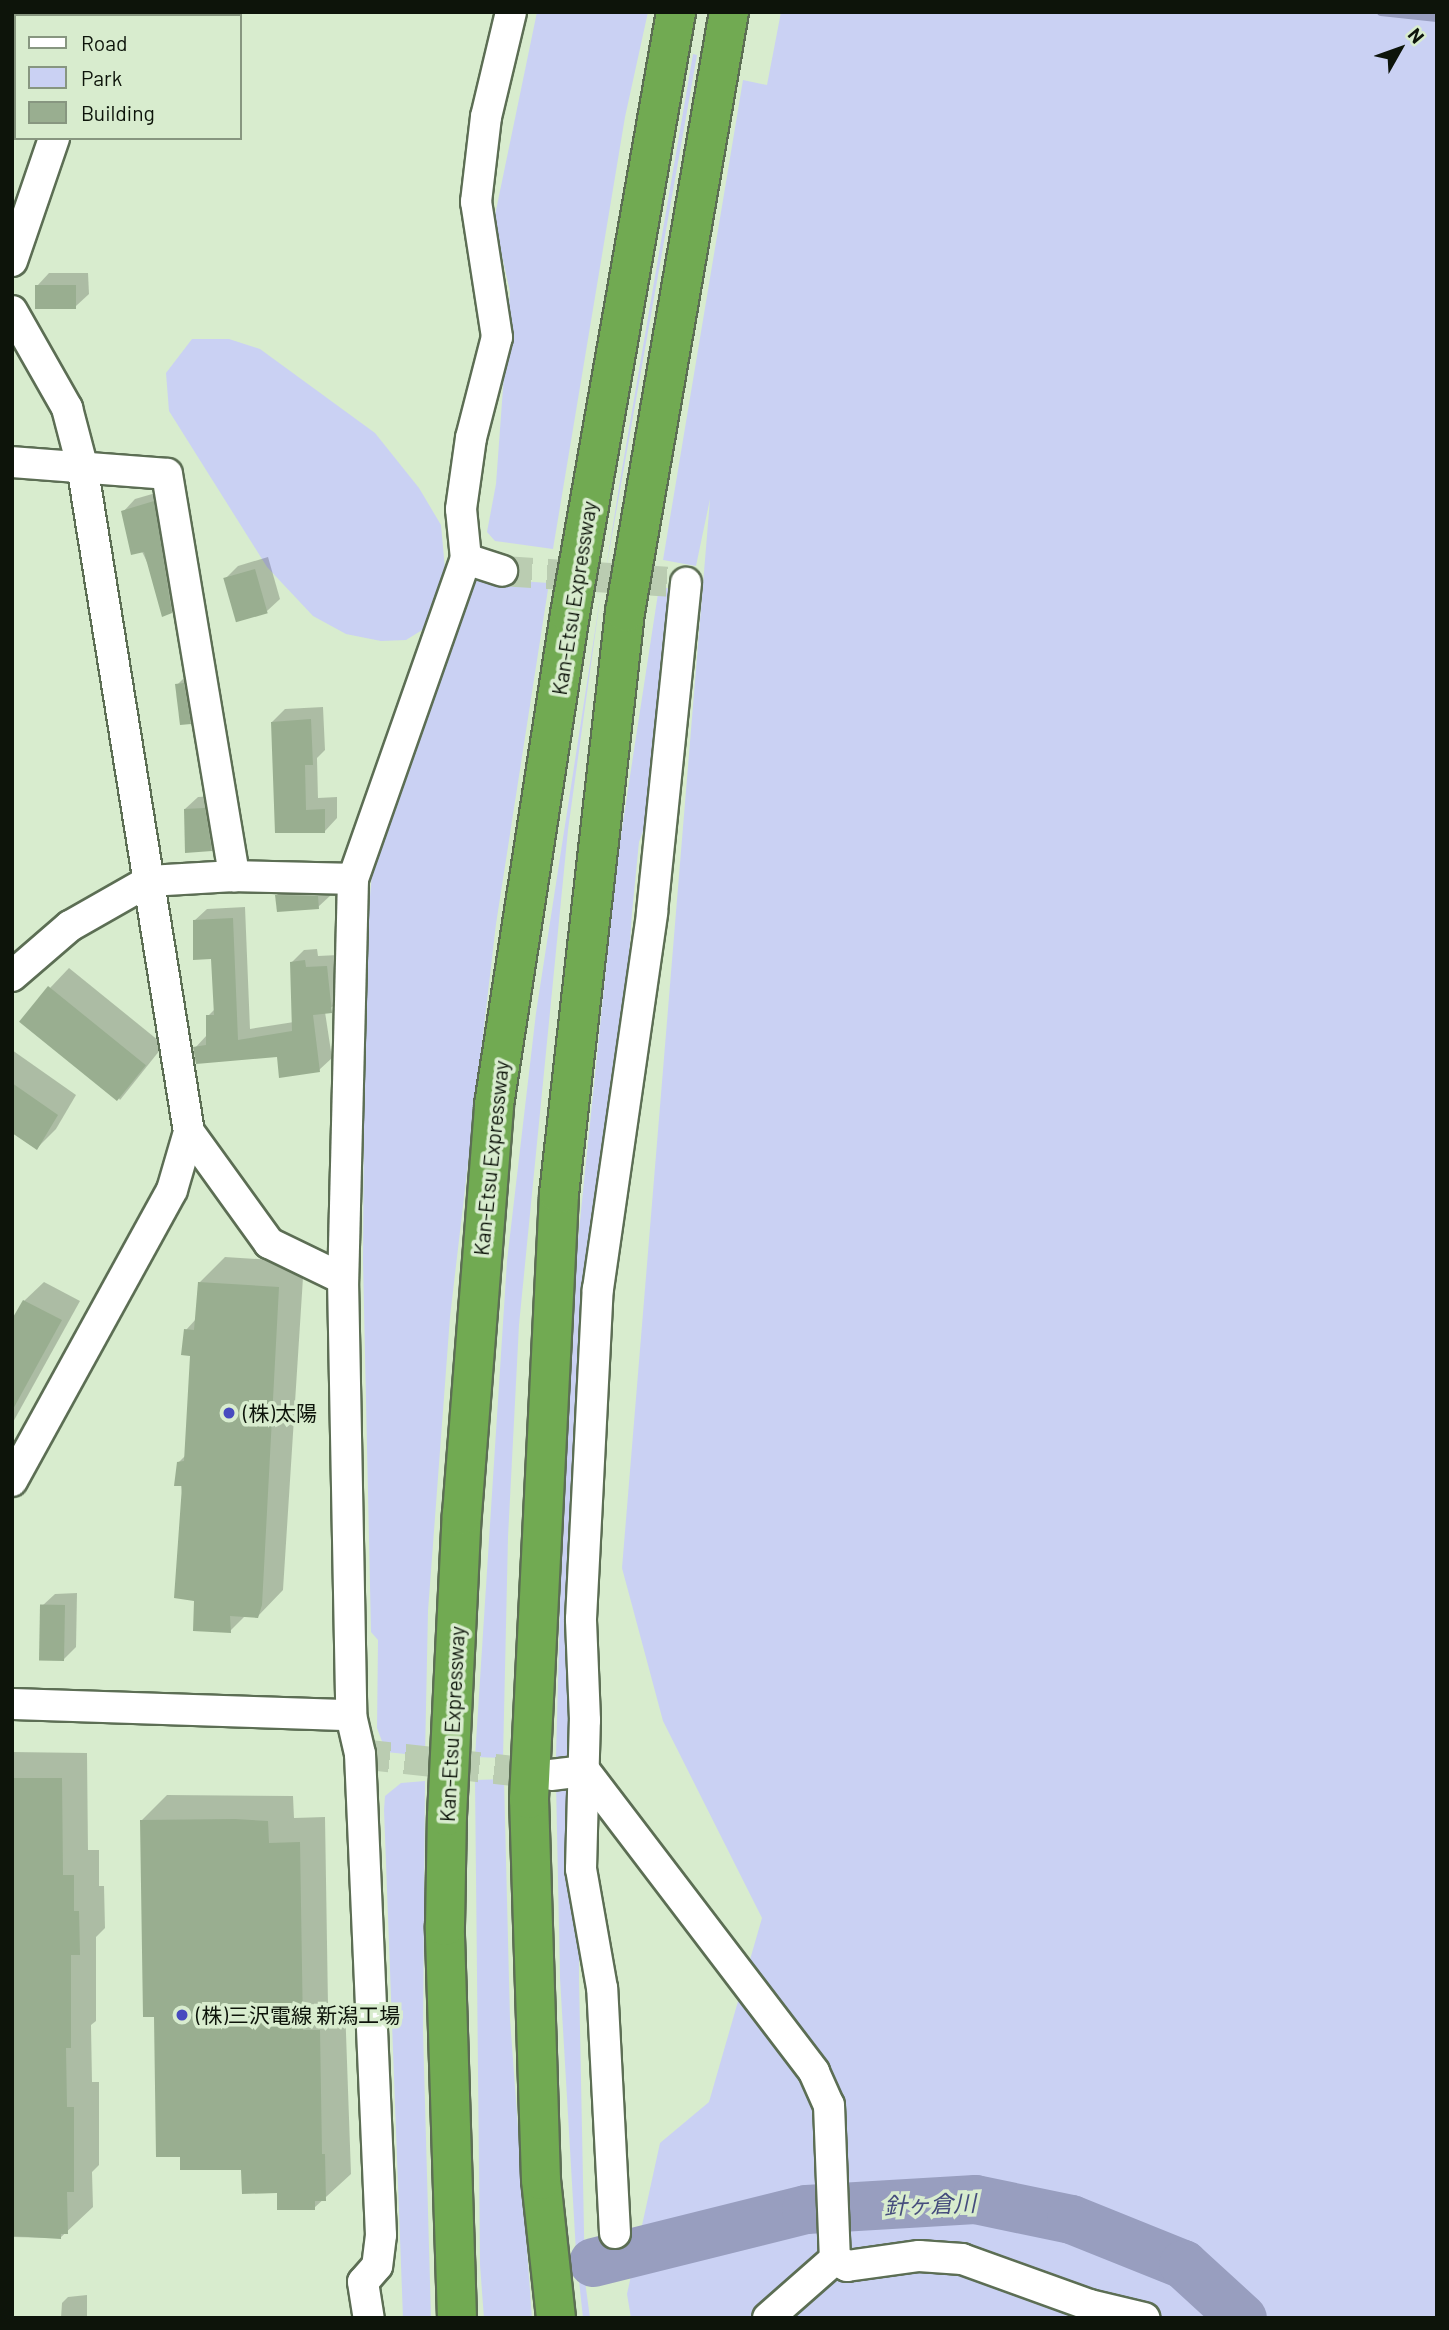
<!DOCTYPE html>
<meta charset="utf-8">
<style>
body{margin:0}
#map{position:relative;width:1449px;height:2330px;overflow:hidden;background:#d8ecce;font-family:Barlow,"Noto Sans JP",sans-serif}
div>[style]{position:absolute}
.green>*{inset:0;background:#cad1f3}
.shadow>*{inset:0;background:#0003}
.stream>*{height:8px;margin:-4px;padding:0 4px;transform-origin:4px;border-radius:4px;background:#989ebf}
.river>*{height:49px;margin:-24.5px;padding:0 24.5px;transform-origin:24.5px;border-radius:24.5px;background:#989ebf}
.building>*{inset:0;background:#99ae90;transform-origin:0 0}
.minor-tunnel>*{height:30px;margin-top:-15px;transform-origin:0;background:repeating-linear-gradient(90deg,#baccb1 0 30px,transparent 0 45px)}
.roads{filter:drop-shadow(2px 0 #5c6e54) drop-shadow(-2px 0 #5c6e54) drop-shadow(0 2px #5c6e54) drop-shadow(0 -2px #5c6e54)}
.minor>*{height:30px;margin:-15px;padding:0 15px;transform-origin:15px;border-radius:15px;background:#fff}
.motorway>*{height:38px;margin:-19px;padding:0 19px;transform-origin:19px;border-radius:19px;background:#71aa52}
.dots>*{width:19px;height:19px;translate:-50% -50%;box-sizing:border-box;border:4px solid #d8ecce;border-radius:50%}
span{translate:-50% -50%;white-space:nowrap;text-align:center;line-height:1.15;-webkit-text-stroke:7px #d8ecce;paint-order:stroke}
.street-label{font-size:21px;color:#0d140a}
.poi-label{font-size:21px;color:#0d140a}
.left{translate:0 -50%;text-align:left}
.water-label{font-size:23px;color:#454c7c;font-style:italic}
.frame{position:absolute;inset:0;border:14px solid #0d140a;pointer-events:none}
.legend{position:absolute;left:14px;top:14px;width:228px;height:126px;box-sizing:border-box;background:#d8ecce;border:2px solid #879680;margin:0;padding:9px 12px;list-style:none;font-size:21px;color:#0d140a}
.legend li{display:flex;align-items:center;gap:14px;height:35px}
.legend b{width:35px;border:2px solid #879680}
.north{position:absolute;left:1365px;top:14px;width:70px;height:70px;-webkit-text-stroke:5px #d8ecce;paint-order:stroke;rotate:50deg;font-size:19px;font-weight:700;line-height:28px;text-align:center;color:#0d140a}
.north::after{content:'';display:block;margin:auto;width:24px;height:32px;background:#0d140a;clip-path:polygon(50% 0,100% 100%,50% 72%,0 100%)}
</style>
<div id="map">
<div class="green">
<i style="clip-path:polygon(537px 12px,648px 12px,625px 117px,553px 549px,495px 541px,487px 532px,496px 484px,510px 292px,494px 220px)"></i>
<i style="clip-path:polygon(781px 12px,1437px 12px,1437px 2318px,631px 2318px,627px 2294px,660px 2143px,709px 2102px,762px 1918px,663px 1721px,622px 1568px,710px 499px,696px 566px,663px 560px,743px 80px,767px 85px)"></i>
<i style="clip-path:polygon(693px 54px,697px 55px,605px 575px,620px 481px)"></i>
<i style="clip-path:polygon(192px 339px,229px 339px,260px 349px,375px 433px,419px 488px,441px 525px,446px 580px,427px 627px,406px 640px,381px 641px,346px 634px,313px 616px,267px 567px,169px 411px,166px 373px)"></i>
<i style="clip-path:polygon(471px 578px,549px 583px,496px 924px,450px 1317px,428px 1611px,425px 1756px,386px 1752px,377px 1728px,378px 1640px,371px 1632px,363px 1261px,365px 958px,372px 872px,381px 840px)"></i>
<i style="clip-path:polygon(659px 587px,680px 590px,647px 820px,639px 842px,632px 913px,575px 1760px,556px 1757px,567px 1347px,617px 861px)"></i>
<i style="clip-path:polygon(601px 592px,568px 830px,519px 1325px,508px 1537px,503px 1758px,475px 1757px,507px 1261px,536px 1013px)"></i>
<i style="clip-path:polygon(504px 1779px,510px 2019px,532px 2318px,484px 2318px,480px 2265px,475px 1780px)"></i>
<i style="clip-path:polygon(425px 1781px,423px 2031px,431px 2318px,403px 2318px,384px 1810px,385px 1796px,401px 1783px)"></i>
<i style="clip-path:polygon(556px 1782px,580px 1788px,579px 1978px,585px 2281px,590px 2318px,583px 2318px,576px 2252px,560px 1978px)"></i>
</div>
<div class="shadow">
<i style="clip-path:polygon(49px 273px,88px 273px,89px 294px,76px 306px,37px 286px)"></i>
<i style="clip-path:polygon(166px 490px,184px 599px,171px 612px,123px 512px,135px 499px)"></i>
<i style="clip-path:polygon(268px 557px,280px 599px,267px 611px,225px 579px,238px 566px)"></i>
<i style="clip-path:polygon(190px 672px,203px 709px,190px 722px,177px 685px)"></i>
<i style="clip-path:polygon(323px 707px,325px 750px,317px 758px,318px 798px,337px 797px,337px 818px,325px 831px,276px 831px,272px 722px,285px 709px)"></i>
<i style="clip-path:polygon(217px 796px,224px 837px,211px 849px,185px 809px,198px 797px)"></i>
<i style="clip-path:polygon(289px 883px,330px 884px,331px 895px,318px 907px,277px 895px)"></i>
<i style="clip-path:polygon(245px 907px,250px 1029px,294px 1022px,292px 962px,304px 950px,317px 949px,318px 956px,338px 955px,343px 999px,325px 1012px,332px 1058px,319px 1070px,278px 1055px,195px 1048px,207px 1035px,208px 1016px,216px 1008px,212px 957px,194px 921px,207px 909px)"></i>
<i style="clip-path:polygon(69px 968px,164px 1045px,120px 1100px,50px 988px)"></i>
<i style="clip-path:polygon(12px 1050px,76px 1095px,56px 1129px,37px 1148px,12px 1131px)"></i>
<i style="clip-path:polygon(225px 1257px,304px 1262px,283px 1590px,258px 1616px,246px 1615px,230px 1631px,196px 1600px,178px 1463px,186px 1455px,192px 1354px,186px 1330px,196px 1319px,199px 1283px)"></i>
<i style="clip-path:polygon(44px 1282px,80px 1301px,12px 1424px,12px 1324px,24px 1301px)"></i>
<i style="clip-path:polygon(77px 1593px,76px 1647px,64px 1659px,42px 1606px,55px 1594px)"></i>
<i style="clip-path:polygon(12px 1752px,87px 1753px,88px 1850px,99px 1850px,99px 1886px,104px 1886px,105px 1928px,96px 1937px,96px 2021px,91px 2025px,92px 2082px,99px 2082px,99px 2165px,92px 2172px,93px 2207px,60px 2238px,12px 2237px)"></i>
<i style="clip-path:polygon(167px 1795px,293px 1796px,294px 1818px,325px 1817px,328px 2005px,345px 2005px,351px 2174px,314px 2208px,243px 2168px,155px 2015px,142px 1820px)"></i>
<i style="clip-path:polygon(87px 2295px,87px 2318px,61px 2318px,62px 2303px,68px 2297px)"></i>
</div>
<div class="stream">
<i style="left:1381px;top:12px;width:56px;rotate:6.1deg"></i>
<i style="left:178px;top:16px;width:7px;rotate:-34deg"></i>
<i style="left:12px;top:57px;width:4px"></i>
</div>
<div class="river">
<i style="left:593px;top:2262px;width:219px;rotate:-14deg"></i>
<i style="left:806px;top:2209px;width:169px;rotate:-3.4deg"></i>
<i style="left:975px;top:2199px;width:98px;rotate:11.8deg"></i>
<i style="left:1071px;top:2219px;width:121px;rotate:21.9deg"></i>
<i style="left:1183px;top:2264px;width:80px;rotate:42.5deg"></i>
</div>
<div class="building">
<i style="left:35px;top:285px;width:41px;height:24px"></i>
<i style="clip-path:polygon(154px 501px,172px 613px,162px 617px,144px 552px,131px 555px,121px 511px)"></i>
<i style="left:255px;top:569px;width:46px;height:33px;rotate:74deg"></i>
<i style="clip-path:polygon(184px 683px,191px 724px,180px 725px,175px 684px)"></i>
<i style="clip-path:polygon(311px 719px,313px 765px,305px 765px,306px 810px,325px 809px,325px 833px,275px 833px,271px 722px)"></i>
<i style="clip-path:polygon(205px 808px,212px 851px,185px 853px,184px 809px)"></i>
<i style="clip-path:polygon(275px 895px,318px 896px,319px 909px,277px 912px)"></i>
<i style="clip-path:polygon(233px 918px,238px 1040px,292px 1031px,290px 962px,305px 960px,306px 967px,327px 966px,332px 1013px,313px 1015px,320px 1072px,279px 1078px,277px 1057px,196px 1064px,193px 1047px,206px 1045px,206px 1015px,214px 1015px,211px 959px,193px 960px,193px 920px)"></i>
<i style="left:48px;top:986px;width:126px;height:46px;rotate:39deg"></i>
<i style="clip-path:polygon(12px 1083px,58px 1115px,37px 1150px,12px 1133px)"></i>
<i style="clip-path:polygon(198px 1282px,279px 1287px,262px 1605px,258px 1618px,230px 1616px,231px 1633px,193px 1631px,194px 1601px,174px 1598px,182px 1486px,174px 1486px,177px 1462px,184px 1461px,190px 1356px,181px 1355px,184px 1329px,194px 1330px)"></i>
<i style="clip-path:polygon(23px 1300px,62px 1320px,12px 1411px,12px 1319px)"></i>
<i style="left:65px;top:1605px;width:56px;height:25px;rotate:91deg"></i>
<i style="clip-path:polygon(12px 1778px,62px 1778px,63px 1875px,74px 1875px,74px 1911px,79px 1911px,80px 1955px,71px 1955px,71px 2048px,66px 2048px,67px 2107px,74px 2107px,74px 2192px,67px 2192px,68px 2234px,61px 2234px,61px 2239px,12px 2236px)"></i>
<i style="clip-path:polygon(235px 1819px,268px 1821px,269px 1843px,300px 1842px,303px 2030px,320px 2030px,322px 2154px,325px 2154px,326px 2201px,315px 2201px,315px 2210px,277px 2210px,277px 2193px,242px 2194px,241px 2170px,180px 2170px,180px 2157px,156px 2157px,154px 2017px,143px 2017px,140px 1820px)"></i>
</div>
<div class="minor-tunnel">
<i style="left:502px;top:571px;width:184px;rotate:3.7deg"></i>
<i style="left:360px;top:1754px;width:192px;rotate:6.3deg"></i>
</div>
<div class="roads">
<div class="minor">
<i style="left:94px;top:16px;width:4px;rotate:-76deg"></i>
<i style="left:12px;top:261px;width:130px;rotate:-71.1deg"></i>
<i style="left:12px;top:311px;width:112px;rotate:60.4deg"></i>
<i style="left:67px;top:408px;width:59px;rotate:75.3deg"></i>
<i style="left:82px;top:465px;width:676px;rotate:80.89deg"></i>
<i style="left:189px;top:1132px;width:137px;rotate:54.2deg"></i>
<i style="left:269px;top:1243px;width:82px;rotate:25.9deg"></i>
<i style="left:343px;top:1279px;width:436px;rotate:88.9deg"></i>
<i style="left:351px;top:1715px;width:40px;rotate:77deg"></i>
<i style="left:360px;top:1754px;width:481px;rotate:87.5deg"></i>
<i style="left:381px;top:2235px;width:31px;rotate:97deg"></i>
<i style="left:377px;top:2266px;width:21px;rotate:131deg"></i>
<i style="left:363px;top:2282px;width:36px;rotate:81deg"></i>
<i style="left:12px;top:462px;width:155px;rotate:4.4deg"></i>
<i style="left:167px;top:474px;width:408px;rotate:80.5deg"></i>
<i style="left:466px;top:559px;width:38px;rotate:18deg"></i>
<i style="left:353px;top:879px;width:339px;rotate:-70.6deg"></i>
<i style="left:466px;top:559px;width:50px;rotate:-95.7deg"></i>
<i style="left:461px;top:509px;width:72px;rotate:-82deg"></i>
<i style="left:471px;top:438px;width:104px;rotate:-75.6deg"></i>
<i style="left:497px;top:337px;width:137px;rotate:-98.8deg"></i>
<i style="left:476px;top:202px;width:86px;rotate:-83.3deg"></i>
<i style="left:486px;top:117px;width:108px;rotate:-76.6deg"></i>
<i style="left:12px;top:976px;width:77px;rotate:-40.8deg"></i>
<i style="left:70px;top:926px;width:91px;rotate:-29.7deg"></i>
<i style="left:149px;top:881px;width:85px;rotate:-3.4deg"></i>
<i style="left:234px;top:876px;width:119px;rotate:1.4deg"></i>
<i style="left:353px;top:879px;width:400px;rotate:91.4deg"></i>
<i style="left:12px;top:1481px;width:332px;rotate:-61.2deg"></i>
<i style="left:172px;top:1190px;width:60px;rotate:-73.7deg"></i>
<i style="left:12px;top:1704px;width:339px;rotate:1.9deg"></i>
<i style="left:551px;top:1775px;width:34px;rotate:-7deg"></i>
<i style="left:585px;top:1771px;width:378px;rotate:52.7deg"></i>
<i style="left:814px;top:2072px;width:36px;rotate:66deg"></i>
<i style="left:829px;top:2105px;width:154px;rotate:87.8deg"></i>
<i style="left:615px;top:2233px;width:245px;rotate:-93deg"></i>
<i style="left:602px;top:1988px;width:121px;rotate:-100deg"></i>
<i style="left:581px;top:1869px;width:149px;rotate:-88.5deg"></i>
<i style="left:585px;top:1720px;width:101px;rotate:-92.3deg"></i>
<i style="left:581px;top:1619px;width:330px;rotate:-87.1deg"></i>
<i style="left:598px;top:1289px;width:381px;rotate:-81.8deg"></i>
<i style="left:652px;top:912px;width:331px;rotate:-84.1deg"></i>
<i style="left:835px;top:2259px;width:14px;rotate:30deg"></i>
<i style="left:847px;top:2266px;width:73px;rotate:-7.9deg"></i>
<i style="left:919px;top:2256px;width:43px;rotate:4deg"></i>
<i style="left:962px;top:2259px;width:136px;rotate:19.8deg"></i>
<i style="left:1090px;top:2305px;width:56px;rotate:13.5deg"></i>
<i style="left:768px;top:2318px;width:89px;rotate:-41.4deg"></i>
</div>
<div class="motorway">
<i style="left:457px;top:2318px;width:392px;rotate:-91.8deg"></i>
<i style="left:445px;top:1926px;width:110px;rotate:-89deg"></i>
<i style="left:447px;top:1816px;width:302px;rotate:-87.2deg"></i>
<i style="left:462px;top:1514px;width:410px;rotate:-85.5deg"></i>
<i style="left:494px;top:1105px;width:497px;rotate:-81.2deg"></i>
<i style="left:570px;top:614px;width:611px;rotate:-80.01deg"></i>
<i style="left:556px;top:2318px;width:139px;rotate:-96.2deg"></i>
<i style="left:541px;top:2180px;width:381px;rotate:-91.8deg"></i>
<i style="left:529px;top:1799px;width:606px;rotate:-87.16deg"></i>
<i style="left:559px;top:1194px;width:586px;rotate:-83.53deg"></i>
<i style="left:625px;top:612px;width:609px;rotate:-80.17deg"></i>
</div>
</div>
<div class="dots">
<i style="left:229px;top:1413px;background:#474abf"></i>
<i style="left:182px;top:2015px;background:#474abf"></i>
</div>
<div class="street-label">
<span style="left:574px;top:598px;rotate:-81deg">Kan-Etsu Expressway</span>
<span style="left:491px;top:1158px;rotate:-84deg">Kan-Etsu Expressway</span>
<span style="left:452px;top:1724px;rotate:-87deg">Kan-Etsu Expressway</span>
</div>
<div class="poi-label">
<span class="left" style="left:243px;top:1413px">(株)太陽</span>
<span class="left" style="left:196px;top:2015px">(株)三沢電線 新潟工場</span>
</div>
<div class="water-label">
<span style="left:930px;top:2204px;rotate:-2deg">針ヶ倉川</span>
</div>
<div class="frame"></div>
<ul class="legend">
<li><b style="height:9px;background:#fff"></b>Road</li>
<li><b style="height:19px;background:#cad1f3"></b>Park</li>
<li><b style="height:19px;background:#99ae90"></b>Building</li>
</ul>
<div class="north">N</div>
</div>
